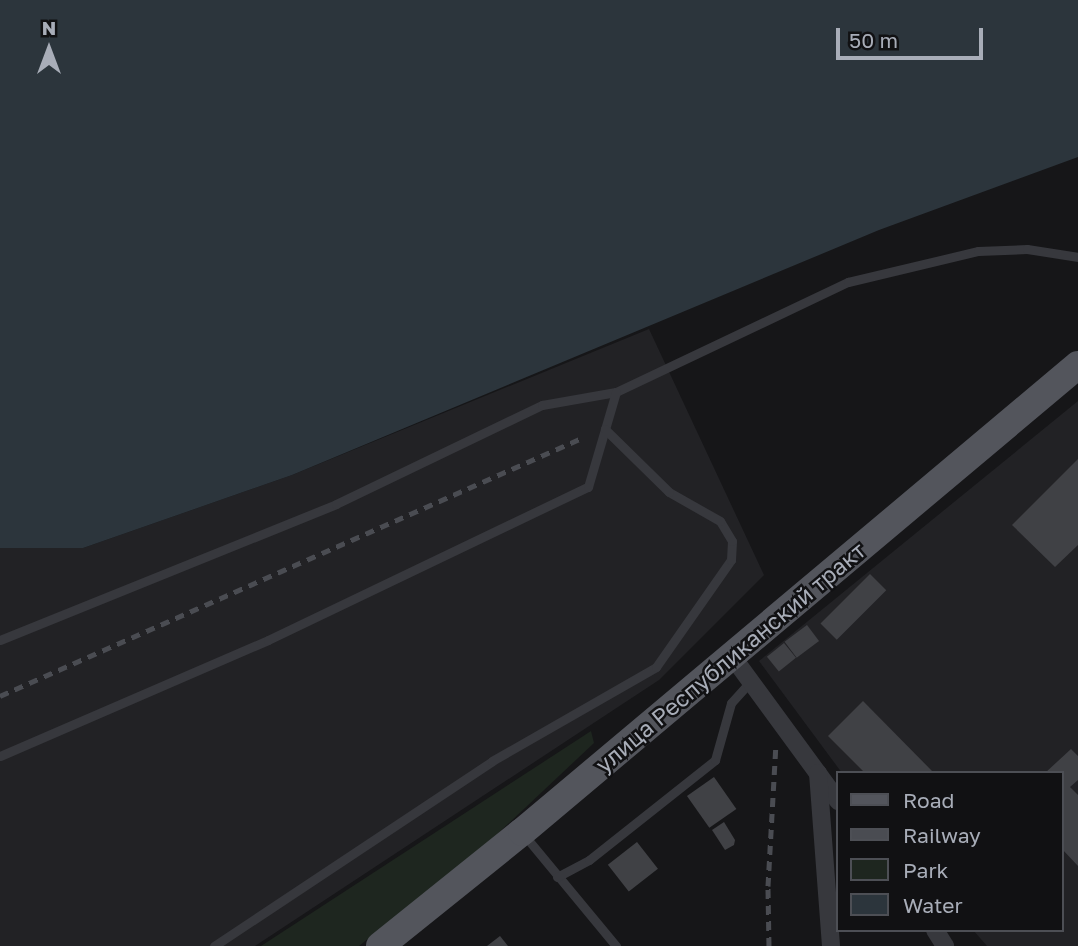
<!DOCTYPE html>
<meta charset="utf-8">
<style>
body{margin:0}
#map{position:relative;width:1078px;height:946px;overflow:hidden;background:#161618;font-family:"Golos Text",sans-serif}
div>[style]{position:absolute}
.built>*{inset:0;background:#222225}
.green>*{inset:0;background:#1e261f}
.water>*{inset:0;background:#2c353c}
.building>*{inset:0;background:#404145;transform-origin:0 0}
.service>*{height:9px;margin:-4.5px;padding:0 4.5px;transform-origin:4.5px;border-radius:4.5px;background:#37383d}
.minor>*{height:18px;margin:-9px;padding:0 9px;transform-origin:9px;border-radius:9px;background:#37383d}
.primary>*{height:28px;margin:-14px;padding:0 14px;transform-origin:14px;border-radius:14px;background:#53555c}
.rail>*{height:5px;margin-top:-2.5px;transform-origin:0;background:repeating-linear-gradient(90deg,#4a4c52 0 9px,transparent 0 16px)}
span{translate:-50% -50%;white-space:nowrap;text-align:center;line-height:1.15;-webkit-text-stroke:5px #111113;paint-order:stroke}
.street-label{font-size:23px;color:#a8adb8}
.legend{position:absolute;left:836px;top:771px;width:228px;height:161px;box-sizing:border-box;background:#111113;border:2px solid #4d4f55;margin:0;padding:9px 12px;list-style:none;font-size:21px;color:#a8adb8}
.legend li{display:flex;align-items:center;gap:14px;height:35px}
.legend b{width:35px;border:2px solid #4d4f55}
.north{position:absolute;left:14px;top:14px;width:70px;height:70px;-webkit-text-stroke:5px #111113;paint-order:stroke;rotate:0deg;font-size:19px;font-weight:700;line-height:28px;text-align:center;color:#a8adb8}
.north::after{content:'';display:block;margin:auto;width:24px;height:32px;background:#a8adb8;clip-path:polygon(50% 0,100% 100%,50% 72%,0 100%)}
.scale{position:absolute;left:836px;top:28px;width:147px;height:32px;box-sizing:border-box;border:4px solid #a8adb8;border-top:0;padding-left:9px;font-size:21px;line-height:24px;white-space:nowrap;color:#a8adb8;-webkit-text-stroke:5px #111113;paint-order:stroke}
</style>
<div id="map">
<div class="built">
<i style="clip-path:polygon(649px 329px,764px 575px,659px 680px,255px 946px,0 946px,0 548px,83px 548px,292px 475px)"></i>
<i style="clip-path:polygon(1078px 401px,1078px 946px,987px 946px,973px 930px,1062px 930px,1062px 773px,842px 773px,759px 661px)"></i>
</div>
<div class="green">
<i style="clip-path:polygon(591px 731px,594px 743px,493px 838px,359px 946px,261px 946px)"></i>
</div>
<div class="water">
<i style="clip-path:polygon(0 0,1078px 0,1078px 157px,879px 230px,292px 475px,83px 548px,0 548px)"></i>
</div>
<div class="building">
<i style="clip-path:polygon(1078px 459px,1078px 545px,1055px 567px,1012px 525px)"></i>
<i style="left:870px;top:574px;width:23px;height:70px;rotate:45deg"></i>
<i style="left:807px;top:625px;width:20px;height:28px;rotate:53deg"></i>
<i style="left:784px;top:643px;width:19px;height:22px;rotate:51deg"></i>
<i style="clip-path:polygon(863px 701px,934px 773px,865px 773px,828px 736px)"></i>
<i style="clip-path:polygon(1071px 749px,1078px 756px,1078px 780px,1070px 787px,1078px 795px,1078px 866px,1062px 849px,1062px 773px,1045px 773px)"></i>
<i style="left:714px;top:777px;width:39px;height:33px;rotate:55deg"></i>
<i style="clip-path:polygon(724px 822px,735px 840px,734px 845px,725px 850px,712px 830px)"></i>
<i style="left:637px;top:842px;width:34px;height:37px;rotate:52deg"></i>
<i style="clip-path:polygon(500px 936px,508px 946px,487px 946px)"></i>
</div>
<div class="service">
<i style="left:0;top:640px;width:362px;rotate:-22deg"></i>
<i style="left:336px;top:504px;width:229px;rotate:-25.7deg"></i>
<i style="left:542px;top:405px;width:75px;rotate:-10deg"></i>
<i style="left:616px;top:392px;width:257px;rotate:-25.4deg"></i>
<i style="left:848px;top:282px;width:134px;rotate:-13.4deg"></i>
<i style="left:978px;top:251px;width:49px;rotate:-2.3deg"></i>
<i style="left:1027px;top:249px;width:52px;rotate:8.9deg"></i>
<i style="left:0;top:756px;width:292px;rotate:-23.4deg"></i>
<i style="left:268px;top:640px;width:355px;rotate:-25.6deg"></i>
<i style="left:588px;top:487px;width:99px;rotate:-73.6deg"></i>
<i style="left:525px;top:836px;width:143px;rotate:50.4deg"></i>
<i style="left:557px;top:877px;width:36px;rotate:-28deg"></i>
<i style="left:589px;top:860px;width:161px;rotate:-38.4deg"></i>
<i style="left:715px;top:760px;width:59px;rotate:-74.3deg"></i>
<i style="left:731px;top:703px;width:28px;rotate:-48deg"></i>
<i style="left:214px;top:946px;width:334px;rotate:-33.6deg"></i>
<i style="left:492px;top:761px;width:189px;rotate:-29.8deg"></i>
<i style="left:656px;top:667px;width:131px;rotate:-55deg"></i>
<i style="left:731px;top:560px;width:19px;rotate:-87deg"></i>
<i style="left:732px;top:541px;width:23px;rotate:-121deg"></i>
<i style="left:720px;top:521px;width:59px;rotate:-150.4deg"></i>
<i style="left:669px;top:492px;width:90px;rotate:-135.5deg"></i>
</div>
<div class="minor">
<i style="left:732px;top:656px;width:180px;rotate:53.8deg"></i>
<i style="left:818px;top:773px;width:173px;rotate:85.7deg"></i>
<i style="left:935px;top:930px;width:19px;rotate:58deg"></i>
</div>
<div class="primary">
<i style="left:380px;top:946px;width:182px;rotate:-38.8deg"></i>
<i style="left:522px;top:832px;width:726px;rotate:-40.03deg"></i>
</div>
<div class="rail">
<i style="left:0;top:696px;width:639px;rotate:-23.92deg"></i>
<i style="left:769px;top:946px;width:60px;rotate:-91deg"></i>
<i style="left:768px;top:886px;width:143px;rotate:-86.8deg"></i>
</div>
<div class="street-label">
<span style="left:730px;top:657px;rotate:-40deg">улица Республиканский тракт</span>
</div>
<ul class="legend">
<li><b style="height:9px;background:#53555c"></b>Road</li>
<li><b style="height:9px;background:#4a4c52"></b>Railway</li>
<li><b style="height:19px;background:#1e261f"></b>Park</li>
<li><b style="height:19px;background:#2c353c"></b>Water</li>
</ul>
<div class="north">N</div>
<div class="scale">50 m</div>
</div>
